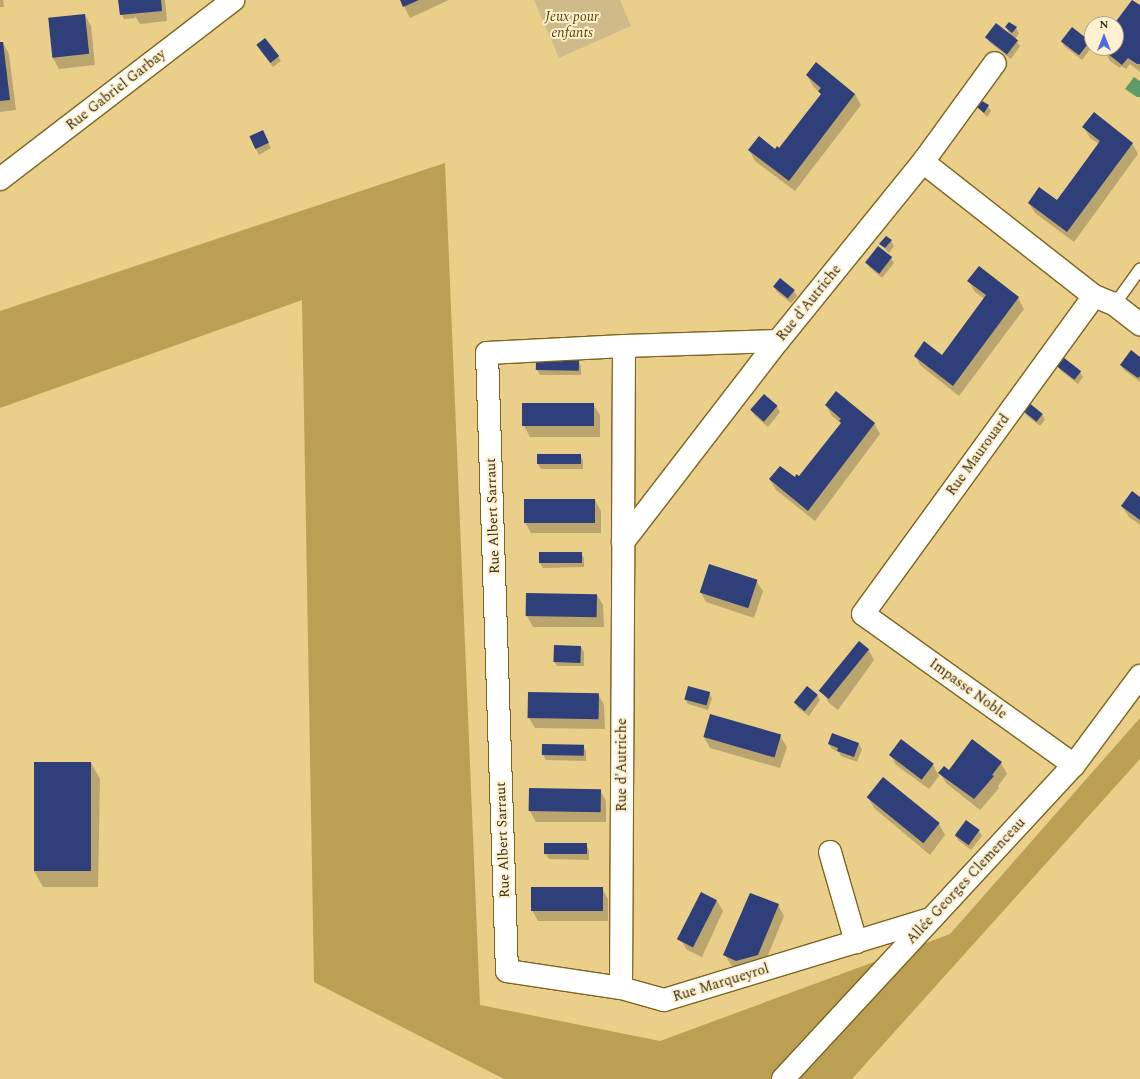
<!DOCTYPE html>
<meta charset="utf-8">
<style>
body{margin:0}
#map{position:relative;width:1140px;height:1079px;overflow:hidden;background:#eacf8a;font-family:Spectral,serif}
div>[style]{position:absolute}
.green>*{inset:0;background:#cfbb8a}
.forest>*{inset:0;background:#bb9f53}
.water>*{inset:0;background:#5d9c69}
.shadow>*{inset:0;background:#0003}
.building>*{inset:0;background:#2e3f79;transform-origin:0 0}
.roads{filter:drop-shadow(1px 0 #7e651e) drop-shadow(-1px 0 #7e651e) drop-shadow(0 1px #7e651e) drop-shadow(0 -1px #7e651e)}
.lane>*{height:11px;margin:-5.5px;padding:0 5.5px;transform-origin:5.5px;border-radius:5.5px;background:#fff}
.street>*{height:22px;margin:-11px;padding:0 11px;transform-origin:11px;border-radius:11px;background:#fff}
.secondary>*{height:22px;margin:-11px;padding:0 11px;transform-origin:11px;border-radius:11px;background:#fff}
span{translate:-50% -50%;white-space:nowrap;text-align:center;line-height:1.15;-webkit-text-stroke:4px #fff1d0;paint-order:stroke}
.park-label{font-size:14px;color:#584404;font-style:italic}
.street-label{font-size:14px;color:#362b0f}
.north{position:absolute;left:1084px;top:16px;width:40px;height:40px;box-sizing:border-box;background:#fff1d0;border:1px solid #afa283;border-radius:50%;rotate:0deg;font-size:11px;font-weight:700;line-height:16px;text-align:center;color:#362b0f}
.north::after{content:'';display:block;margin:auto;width:14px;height:18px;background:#4e6ce1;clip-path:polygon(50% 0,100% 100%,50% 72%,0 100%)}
</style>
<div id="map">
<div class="green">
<i style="clip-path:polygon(534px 0,620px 0,631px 26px,559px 58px)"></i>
</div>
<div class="forest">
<i style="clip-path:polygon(445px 163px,480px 1005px,660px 1041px,950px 934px,1140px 718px,1140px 759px,852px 1079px,504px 1079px,314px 982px,302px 300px,0 408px,0 311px)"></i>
</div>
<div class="water">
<i style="clip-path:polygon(1134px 77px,1140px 81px,1140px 97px,1137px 97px,1125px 89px)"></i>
</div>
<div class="shadow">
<i style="clip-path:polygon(0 0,3px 0,4px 7px,0 7px)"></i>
<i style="clip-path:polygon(119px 0,165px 0,167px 21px,140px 24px,135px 16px,135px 18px,124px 19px,121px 14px)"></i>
<i style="clip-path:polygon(401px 0,449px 0,410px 18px)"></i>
<i style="clip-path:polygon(1140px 6px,1140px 72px,1130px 64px,1126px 69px,1121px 66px,1120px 68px,1110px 61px,1104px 50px,1106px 48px,1116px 48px,1115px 24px)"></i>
<i style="clip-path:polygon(85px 15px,91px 26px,95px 65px,59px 69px,53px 58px,49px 19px)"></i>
<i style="clip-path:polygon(1009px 23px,1016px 28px,1019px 33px,1015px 39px,1020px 46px,1011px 59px,989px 42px,986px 37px,1010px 35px,1006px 27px)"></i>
<i style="clip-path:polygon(1061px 41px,1089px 41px,1092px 47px,1082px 60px,1064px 46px)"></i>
<i style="clip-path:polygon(0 43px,3px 43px,9px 54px,16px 110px,0 112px)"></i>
<i style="clip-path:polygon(260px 50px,278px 56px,281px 61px,273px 67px)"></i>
<i style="clip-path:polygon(807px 75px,855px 94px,861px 105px,795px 191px,755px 161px,749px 150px,777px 152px,822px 95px,813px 86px)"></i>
<i style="clip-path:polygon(988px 106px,991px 111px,987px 117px,978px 107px)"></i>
<i style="clip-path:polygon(1084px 127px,1132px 143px,1138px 154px,1074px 242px,1035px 213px,1029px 203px,1057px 201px,1099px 144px,1090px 138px)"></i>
<i style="clip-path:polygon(265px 136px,271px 148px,259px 155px,250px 137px)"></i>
<i style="clip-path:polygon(891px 241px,894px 246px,889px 253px,881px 244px)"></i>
<i style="clip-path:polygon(891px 258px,894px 263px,882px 278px,870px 268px,867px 263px)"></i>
<i style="clip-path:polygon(969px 281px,1018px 298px,1024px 309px,959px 396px,921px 366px,915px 356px,942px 356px,985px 299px,975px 292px)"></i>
<i style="clip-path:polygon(774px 287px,794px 291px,797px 296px,791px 303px,777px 292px)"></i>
<i style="clip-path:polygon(1140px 358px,1140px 382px,1124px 370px,1121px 365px)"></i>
<i style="clip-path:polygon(579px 361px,581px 366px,581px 375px,540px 375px,537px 370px)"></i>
<i style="clip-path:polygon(1058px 365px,1080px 372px,1083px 377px,1078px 384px,1060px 370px)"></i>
<i style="clip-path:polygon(764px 396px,777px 407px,780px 412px,768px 427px,755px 416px,752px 411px)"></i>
<i style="clip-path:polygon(523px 404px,593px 404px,600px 415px,600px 437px,530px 437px,524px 426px)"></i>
<i style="clip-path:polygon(826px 405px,874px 423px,880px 434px,815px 521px,776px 490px,770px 480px,798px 480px,842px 424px,832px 416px)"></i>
<i style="clip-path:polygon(1023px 410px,1042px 414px,1045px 420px,1040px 426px,1026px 415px)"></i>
<i style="clip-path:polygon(538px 455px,580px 455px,583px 460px,583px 469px,541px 469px,538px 464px)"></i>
<i style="clip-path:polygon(1140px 498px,1140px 525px,1129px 517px,1122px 506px)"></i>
<i style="clip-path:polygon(595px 500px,601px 511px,601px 533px,531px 533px,525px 522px)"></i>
<i style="clip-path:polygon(581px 553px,584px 558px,584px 567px,543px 568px,540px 563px)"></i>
<i style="clip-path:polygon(756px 581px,763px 591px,754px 618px,706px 602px,700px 591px)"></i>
<i style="clip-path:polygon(527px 594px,597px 595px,603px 605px,604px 627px,533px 627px,527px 616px)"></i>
<i style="clip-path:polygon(581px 647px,584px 652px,584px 666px,557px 666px,554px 661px)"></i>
<i style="clip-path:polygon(868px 649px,874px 660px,838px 710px,829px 703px,823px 693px)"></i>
<i style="clip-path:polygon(709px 693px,712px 698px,708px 710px,688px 704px,685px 699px)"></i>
<i style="clip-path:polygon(598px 694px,604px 705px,605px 729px,535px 728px,529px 718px)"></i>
<i style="clip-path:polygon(817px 695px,820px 700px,809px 716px,798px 708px,795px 703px)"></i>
<i style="clip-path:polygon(833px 734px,859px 744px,862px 749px,857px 762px,841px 756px,839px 752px,832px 749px,829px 744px)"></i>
<i style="clip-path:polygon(780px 736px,787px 747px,780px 768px,710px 748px,704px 737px)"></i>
<i style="clip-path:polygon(583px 746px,586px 751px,586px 761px,546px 760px,543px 755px)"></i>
<i style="clip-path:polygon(890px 754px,933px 765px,939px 776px,929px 789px,896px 765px)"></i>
<i style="clip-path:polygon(91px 763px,100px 779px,98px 887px,43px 887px,34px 871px)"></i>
<i style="clip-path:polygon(1001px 763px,1007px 774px,998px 786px,999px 788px,980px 810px,946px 783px,940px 773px,952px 773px)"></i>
<i style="clip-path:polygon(600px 790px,606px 801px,606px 822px,536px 822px,530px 811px)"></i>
<i style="clip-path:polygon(868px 797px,939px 824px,945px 835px,930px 855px,874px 808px)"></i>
<i style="clip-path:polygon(979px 831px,982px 836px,971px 850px,958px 840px,955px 835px)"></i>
<i style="clip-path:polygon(545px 844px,586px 844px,589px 850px,589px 860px,549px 859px,546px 854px)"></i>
<i style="clip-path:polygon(602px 888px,608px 899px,608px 921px,538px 921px,532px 910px)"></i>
<i style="clip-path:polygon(717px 901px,723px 911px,702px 957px,687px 950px,681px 940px)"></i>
<i style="clip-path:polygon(778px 905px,784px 916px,764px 965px,743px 972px,731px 965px,725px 955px)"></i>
</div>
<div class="building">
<i style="clip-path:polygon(118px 0,161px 0,162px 11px,120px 15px)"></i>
<i style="clip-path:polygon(400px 0,419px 0,403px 7px)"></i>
<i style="clip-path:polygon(1132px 0,1140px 5px,1140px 64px,1137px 64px,1128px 58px,1122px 65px,1103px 50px,1105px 48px,1116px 48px,1116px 24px,1114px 24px)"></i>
<i style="left:85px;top:14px;width:40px;height:37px;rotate:84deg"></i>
<i style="clip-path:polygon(1009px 22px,1017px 27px,1012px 33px,1005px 27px)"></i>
<i style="left:996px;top:23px;width:28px;height:18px;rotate:38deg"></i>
<i style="left:1072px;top:27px;width:23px;height:18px;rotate:38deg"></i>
<i style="left:265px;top:38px;width:23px;height:11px;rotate:52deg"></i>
<i style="clip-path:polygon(0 42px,3px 42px,10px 100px,0 101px)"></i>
<i style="clip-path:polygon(816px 62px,855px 94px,789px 181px,748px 150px,759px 136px,775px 149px,777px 146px,779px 148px,821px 94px,818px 91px,821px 88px,806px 75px)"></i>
<i style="clip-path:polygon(982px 101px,989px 105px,984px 113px,977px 107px)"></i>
<i style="clip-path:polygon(1094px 112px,1133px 143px,1067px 232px,1028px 203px,1039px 187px,1057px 200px,1079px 170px,1100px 141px,1082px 127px)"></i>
<i style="left:263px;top:130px;width:14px;height:15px;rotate:65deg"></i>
<i style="clip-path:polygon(886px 236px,892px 240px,885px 248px,879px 244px)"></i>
<i style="left:878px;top:246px;width:18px;height:21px;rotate:38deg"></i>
<i style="clip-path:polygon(979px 266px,1019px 297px,953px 386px,914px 356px,924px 341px,942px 355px,986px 295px,967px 281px)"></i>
<i style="left:780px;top:278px;width:19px;height:11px;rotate:39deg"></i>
<i style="clip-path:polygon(1131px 350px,1140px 357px,1140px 376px,1138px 378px,1120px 365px)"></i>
<i style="left:1063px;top:357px;width:23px;height:11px;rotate:38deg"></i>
<i style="left:536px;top:359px;width:43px;height:11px;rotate:1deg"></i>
<i style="clip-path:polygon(836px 391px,875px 423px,808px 511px,769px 479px,780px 466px,795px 477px,796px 474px,799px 476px,841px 423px,839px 421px,841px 419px,825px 405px)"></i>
<i style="left:764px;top:394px;width:18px;height:21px;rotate:41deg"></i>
<i style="left:1028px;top:402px;width:19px;height:10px;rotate:39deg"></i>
<i style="left:522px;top:403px;width:72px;height:23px"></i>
<i style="left:537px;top:454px;width:44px;height:10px"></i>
<i style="clip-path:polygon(1132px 491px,1140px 497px,1140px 520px,1121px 506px)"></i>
<i style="left:524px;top:499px;width:71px;height:24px"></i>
<i style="left:539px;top:552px;width:43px;height:11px"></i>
<i style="left:709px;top:564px;width:51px;height:30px;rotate:18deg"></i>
<i style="left:526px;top:593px;width:71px;height:23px;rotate:1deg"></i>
<i style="left:859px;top:641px;width:13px;height:64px;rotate:39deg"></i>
<i style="left:554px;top:645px;width:27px;height:17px;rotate:2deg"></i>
<i style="left:688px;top:686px;width:23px;height:14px;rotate:15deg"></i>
<i style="left:807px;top:686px;width:14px;height:21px;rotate:39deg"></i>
<i style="left:528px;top:692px;width:71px;height:26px;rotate:1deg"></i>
<i style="left:710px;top:714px;width:74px;height:24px;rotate:16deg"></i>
<i style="clip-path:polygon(832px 733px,859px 743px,854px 757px,837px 751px,838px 748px,828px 744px)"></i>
<i style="left:901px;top:739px;width:41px;height:20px;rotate:37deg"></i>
<i style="clip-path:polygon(972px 739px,1002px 762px,992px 775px,994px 776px,974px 799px,938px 773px,944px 766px,949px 770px)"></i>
<i style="left:542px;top:744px;width:42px;height:11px;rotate:1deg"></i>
<i style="left:34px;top:762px;width:57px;height:109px"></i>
<i style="left:883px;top:777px;width:73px;height:26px;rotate:39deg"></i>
<i style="left:529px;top:788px;width:72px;height:23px;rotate:1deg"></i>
<i style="left:966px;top:820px;width:17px;height:19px;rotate:36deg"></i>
<i style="left:544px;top:843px;width:43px;height:11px"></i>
<i style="left:531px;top:887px;width:72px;height:24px"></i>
<i style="left:701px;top:892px;width:18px;height:53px;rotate:27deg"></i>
<i style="clip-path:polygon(750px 893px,779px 904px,758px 955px,736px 961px,723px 955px)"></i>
</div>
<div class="roads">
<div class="lane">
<i style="left:1114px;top:304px;width:44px;rotate:-54.2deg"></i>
</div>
<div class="street">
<i style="left:923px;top:162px;width:217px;rotate:38.1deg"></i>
<i style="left:778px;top:341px;width:154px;rotate:178.1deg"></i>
<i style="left:624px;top:346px;width:137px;rotate:177.1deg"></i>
<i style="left:487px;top:353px;width:618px;rotate:88.15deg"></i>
<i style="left:507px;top:971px;width:115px;rotate:8.5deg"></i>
<i style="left:621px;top:988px;width:45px;rotate:15.6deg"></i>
<i style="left:664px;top:1000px;width:279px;rotate:-16.9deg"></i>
<i style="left:623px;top:542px;width:196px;rotate:-89.7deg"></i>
<i style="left:1074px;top:765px;width:259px;rotate:-144.4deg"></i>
<i style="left:863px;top:614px;width:393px;rotate:-54deg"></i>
<i style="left:1094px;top:296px;width:22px;rotate:22deg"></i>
<i style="left:1114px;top:304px;width:33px;rotate:38deg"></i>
<i style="left:830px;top:852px;width:94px;rotate:73.9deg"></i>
<i style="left:621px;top:988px;width:446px;rotate:-89.7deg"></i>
<i style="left:623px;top:542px;width:254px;rotate:-52.4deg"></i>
<i style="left:778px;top:341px;width:230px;rotate:-51deg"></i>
<i style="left:923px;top:162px;width:122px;rotate:-54deg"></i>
<i style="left:783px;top:1079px;width:428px;rotate:-47.2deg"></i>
<i style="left:1074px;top:765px;width:111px;rotate:-53.4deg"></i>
</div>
<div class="secondary">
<i style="left:0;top:179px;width:294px;rotate:-37.5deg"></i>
</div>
</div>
<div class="park-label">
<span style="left:572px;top:25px">Jeux pour<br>enfants</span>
</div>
<div class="street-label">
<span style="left:116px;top:90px;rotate:-38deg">Rue Gabriel Garbay</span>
<span style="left:809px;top:303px;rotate:-51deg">Rue d'Autriche</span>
<span style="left:978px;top:455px;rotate:-54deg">Rue Maurouard</span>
<span style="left:493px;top:516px;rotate:-92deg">Rue Albert Sarraut</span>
<span style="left:968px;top:689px;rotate:36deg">Impasse Noble</span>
<span style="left:622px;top:765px;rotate:-90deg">Rue d'Autriche</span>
<span style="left:503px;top:840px;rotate:-92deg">Rue Albert Sarraut</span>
<span style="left:966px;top:881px;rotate:-47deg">Allée Georges Clemenceau</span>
<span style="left:721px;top:983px;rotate:-17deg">Rue Marqueyrol</span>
</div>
<div class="north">N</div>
</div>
